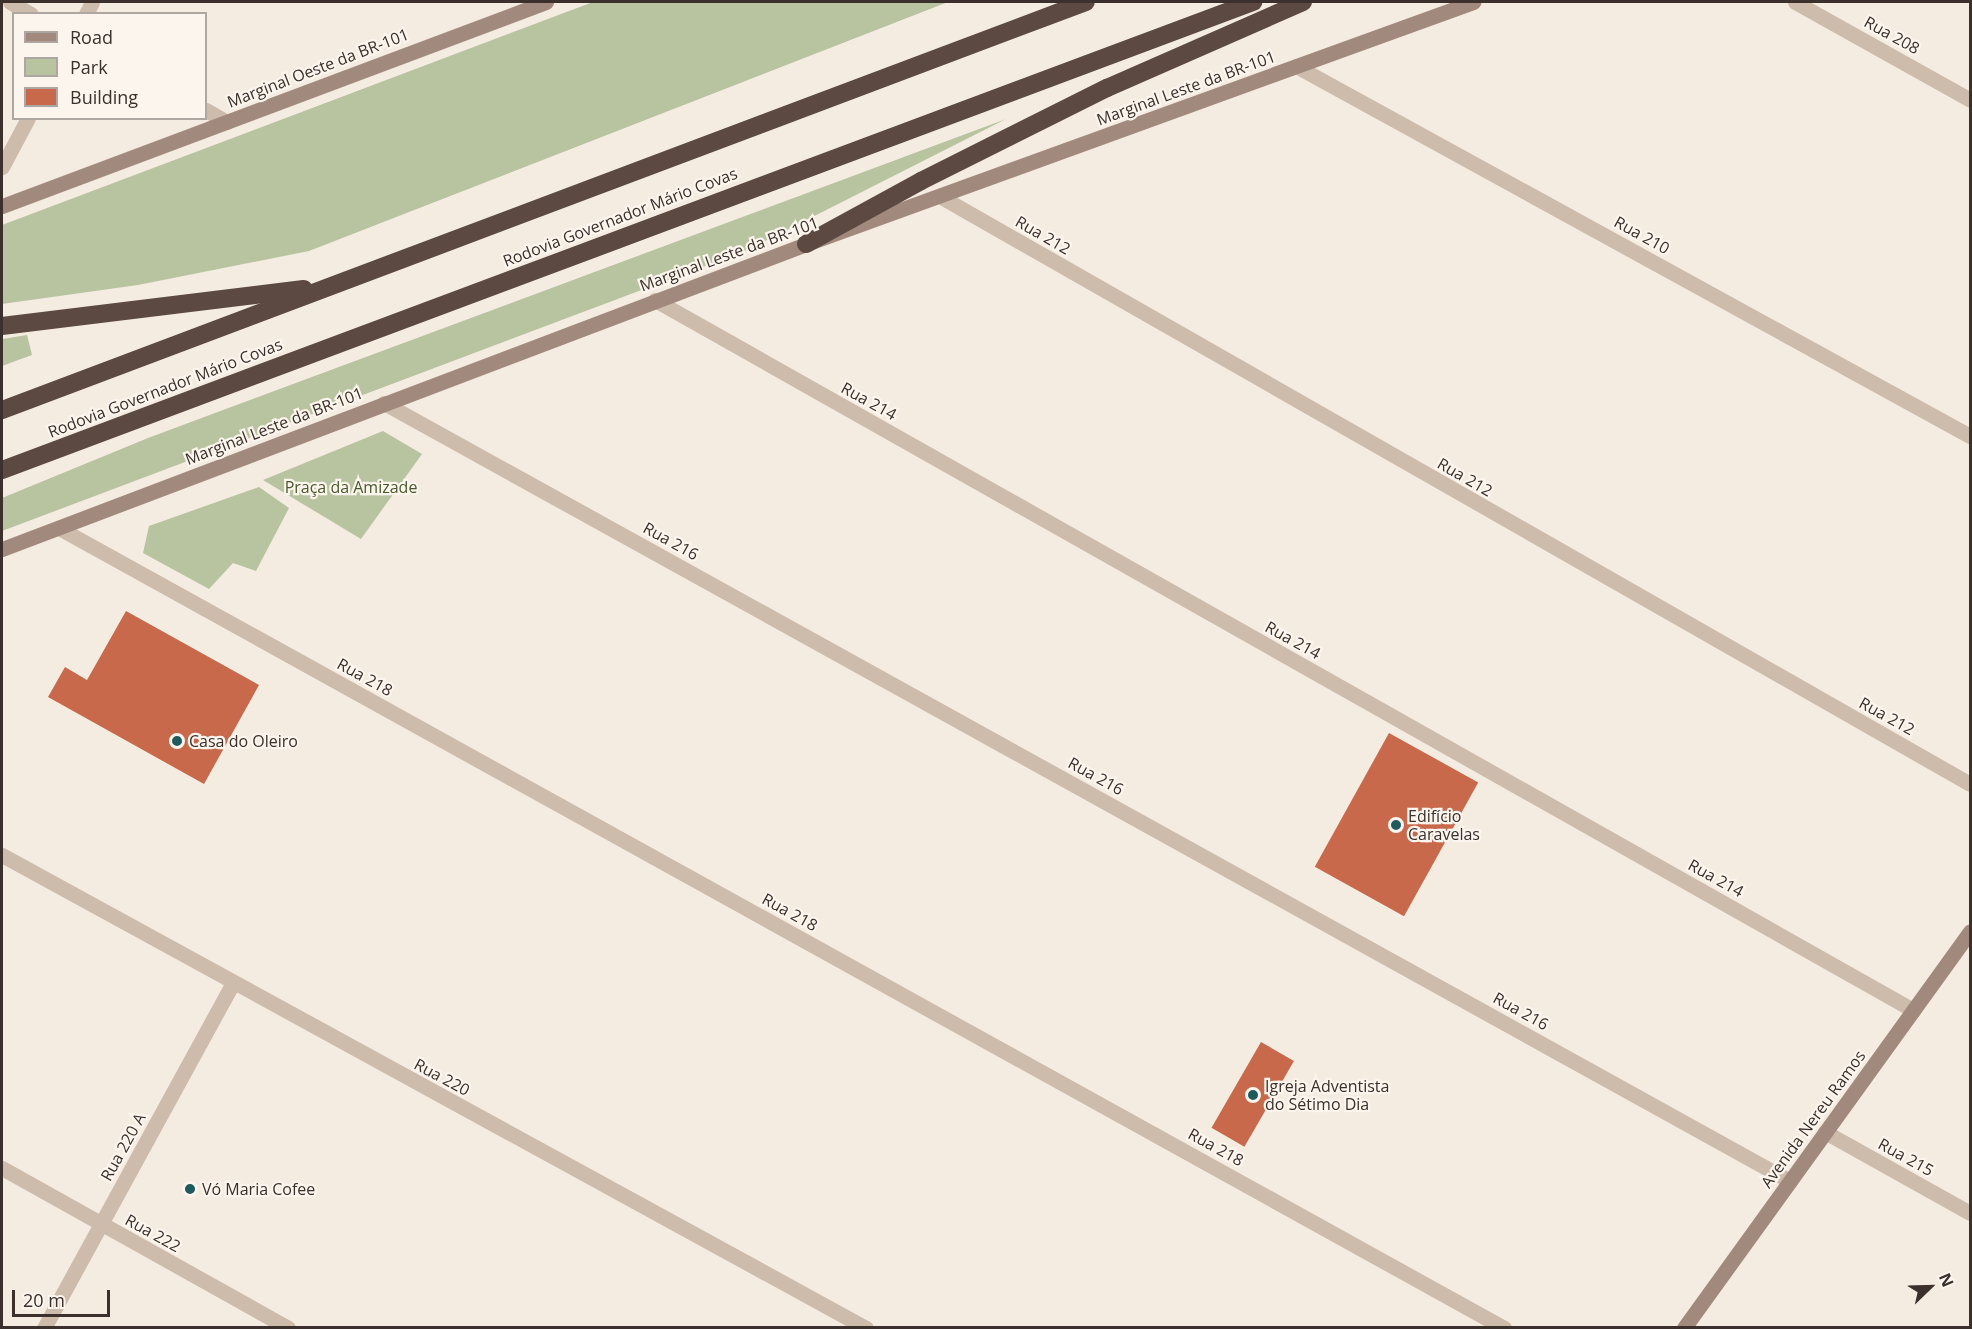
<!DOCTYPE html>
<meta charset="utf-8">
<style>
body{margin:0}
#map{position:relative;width:1972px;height:1329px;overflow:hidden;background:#f4ebe1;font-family:"Open Sans",sans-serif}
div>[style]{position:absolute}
.green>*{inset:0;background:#b8c4a0}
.building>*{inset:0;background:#c8694b;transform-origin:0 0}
.minor>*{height:15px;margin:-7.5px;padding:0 7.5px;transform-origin:7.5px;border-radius:7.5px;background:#cdbbac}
.tertiary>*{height:15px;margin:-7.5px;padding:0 7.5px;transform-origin:7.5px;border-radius:7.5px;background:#cdbbac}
.secondary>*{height:15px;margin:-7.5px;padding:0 7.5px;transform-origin:7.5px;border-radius:7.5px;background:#a18a7d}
.motorway>*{height:18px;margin:-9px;padding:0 9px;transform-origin:9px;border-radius:9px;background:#5c4a42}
.dots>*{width:16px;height:16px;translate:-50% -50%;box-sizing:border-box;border:3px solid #fbf5ee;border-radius:50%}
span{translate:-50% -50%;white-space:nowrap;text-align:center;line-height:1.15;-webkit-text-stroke:4.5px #fbf5ee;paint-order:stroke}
.street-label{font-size:16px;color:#3b302b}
.park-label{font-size:16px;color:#4a5a2e}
.poi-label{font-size:16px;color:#3b302b}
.left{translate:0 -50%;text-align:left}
.frame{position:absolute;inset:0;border:3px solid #3b302b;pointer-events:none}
.legend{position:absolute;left:12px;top:12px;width:195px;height:108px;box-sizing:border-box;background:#fbf5ee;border:2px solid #aea6a0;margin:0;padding:8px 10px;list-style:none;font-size:18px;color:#3b302b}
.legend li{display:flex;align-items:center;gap:12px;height:30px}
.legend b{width:30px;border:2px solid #aea6a0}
.north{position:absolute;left:1900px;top:1257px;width:60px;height:60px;-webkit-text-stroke:4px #fbf5ee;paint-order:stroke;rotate:67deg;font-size:16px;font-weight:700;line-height:24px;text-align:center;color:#3b302b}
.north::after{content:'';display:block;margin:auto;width:21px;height:27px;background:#3b302b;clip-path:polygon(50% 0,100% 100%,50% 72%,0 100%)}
.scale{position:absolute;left:12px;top:1290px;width:98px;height:27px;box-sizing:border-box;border:3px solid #3b302b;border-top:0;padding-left:8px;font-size:18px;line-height:21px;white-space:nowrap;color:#3b302b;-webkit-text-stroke:4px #fbf5ee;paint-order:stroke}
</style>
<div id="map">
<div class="green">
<i style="clip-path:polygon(593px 2px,948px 2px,309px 251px,138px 285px,2px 304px,2px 225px)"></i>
<i style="clip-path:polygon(1006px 119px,745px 251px,2px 531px,2px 498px,148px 438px)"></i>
<i style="clip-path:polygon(27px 335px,32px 355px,2px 366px,2px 339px)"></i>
<i style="clip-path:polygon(383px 431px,422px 454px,361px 539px,263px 480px)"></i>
<i style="clip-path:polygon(259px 487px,289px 508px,256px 571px,233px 563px,209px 589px,143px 553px,149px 526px)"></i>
</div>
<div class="building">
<i style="clip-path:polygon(126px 611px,259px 685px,204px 784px,48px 697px,65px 667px,87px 680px)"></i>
<i style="left:1389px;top:733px;width:102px;height:153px;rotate:29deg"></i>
<i style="left:1261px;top:1042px;width:38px;height:99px;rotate:30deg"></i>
</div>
<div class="minor">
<i style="left:10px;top:2px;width:24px;rotate:30deg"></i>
<i style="left:1795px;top:2px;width:201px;rotate:29.2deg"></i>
<i style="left:1296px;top:66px;width:769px;rotate:28.77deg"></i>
<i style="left:206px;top:110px;width:24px;rotate:30deg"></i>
<i style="left:943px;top:198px;width:1182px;rotate:29.71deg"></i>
<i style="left:655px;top:300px;width:1445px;rotate:29.44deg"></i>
<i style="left:384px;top:403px;width:1607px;rotate:28.96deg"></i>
<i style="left:59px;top:528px;width:1652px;rotate:28.97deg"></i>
<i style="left:1825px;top:1132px;width:166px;rotate:29.2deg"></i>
</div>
<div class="tertiary">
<i style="left:86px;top:14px;width:13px;rotate:-63deg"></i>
<i style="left:2px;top:167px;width:55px;rotate:-62deg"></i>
<i style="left:2px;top:855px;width:985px;rotate:28.7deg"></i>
<i style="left:2px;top:1168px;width:328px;rotate:29.2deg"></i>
<i style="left:44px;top:1328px;width:392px;rotate:-61.3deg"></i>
</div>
<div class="secondary">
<i style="left:2px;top:206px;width:581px;rotate:-20.56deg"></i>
<i style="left:2px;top:549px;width:860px;rotate:-20.77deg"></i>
<i style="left:806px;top:244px;width:710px;rotate:-19.94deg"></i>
<i style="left:1684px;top:1328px;width:489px;rotate:-54.2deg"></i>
</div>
<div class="motorway">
<i style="left:806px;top:244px;width:131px;rotate:-28.7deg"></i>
<i style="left:921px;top:181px;width:208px;rotate:-26.6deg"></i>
<i style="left:1107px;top:88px;width:214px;rotate:-23.7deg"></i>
<i style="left:2px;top:326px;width:304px;rotate:-7deg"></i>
<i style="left:2px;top:410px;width:1158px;rotate:-20.63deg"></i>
<i style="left:2px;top:470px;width:1336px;rotate:-20.51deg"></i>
</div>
<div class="dots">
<i style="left:177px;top:741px;background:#1f5a5e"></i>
<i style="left:1396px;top:825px;background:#1f5a5e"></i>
<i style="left:1253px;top:1095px;background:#1f5a5e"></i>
<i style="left:190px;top:1189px;background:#1f5a5e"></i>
</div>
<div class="street-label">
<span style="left:1892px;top:35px;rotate:29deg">Rua 208</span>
<span style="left:318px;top:68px;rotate:-21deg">Marginal Oeste da BR-101</span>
<span style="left:1186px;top:88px;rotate:-20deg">Marginal Leste da BR-101</span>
<span style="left:620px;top:217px;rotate:-21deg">Rodovia Governador Mário Covas</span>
<span style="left:1043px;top:235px;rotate:30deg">Rua 212</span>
<span style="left:1642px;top:235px;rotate:29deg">Rua 210</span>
<span style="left:729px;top:254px;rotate:-20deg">Marginal Leste da BR-101</span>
<span style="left:165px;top:388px;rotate:-21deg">Rodovia Governador Mário Covas</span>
<span style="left:869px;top:401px;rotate:29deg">Rua 214</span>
<span style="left:274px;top:426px;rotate:-21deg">Marginal Leste da BR-101</span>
<span style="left:1465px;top:477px;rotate:30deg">Rua 212</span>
<span style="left:671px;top:541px;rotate:29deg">Rua 216</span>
<span style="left:1293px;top:640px;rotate:29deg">Rua 214</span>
<span style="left:365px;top:677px;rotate:29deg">Rua 218</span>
<span style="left:1887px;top:716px;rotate:29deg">Rua 212</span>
<span style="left:1096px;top:776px;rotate:29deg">Rua 216</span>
<span style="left:1716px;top:878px;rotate:29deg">Rua 214</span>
<span style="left:790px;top:912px;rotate:29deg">Rua 218</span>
<span style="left:1521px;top:1011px;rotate:29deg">Rua 216</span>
<span style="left:442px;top:1077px;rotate:28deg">Rua 220</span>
<span style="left:1813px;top:1119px;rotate:-54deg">Avenida Nereu Ramos</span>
<span style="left:123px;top:1147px;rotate:-61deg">Rua 220 A</span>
<span style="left:1216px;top:1147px;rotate:29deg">Rua 218</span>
<span style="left:1906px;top:1157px;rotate:29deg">Rua 215</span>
<span style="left:153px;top:1233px;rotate:29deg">Rua 222</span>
</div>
<div class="park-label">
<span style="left:351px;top:487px">Praça da Amizade</span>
</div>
<div class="poi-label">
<span class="left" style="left:189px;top:741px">Casa do Oleiro</span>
<span class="left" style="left:1408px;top:825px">Edifício<br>Caravelas</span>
<span class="left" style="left:1265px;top:1095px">Igreja Adventista<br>do Sétimo Dia</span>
<span class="left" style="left:202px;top:1189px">Vó Maria Cofee</span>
</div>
<div class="frame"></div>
<ul class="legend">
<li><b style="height:8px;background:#a18a7d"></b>Road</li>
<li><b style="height:16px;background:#b8c4a0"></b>Park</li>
<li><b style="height:16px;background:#c8694b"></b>Building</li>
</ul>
<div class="north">N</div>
<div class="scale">20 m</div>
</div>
